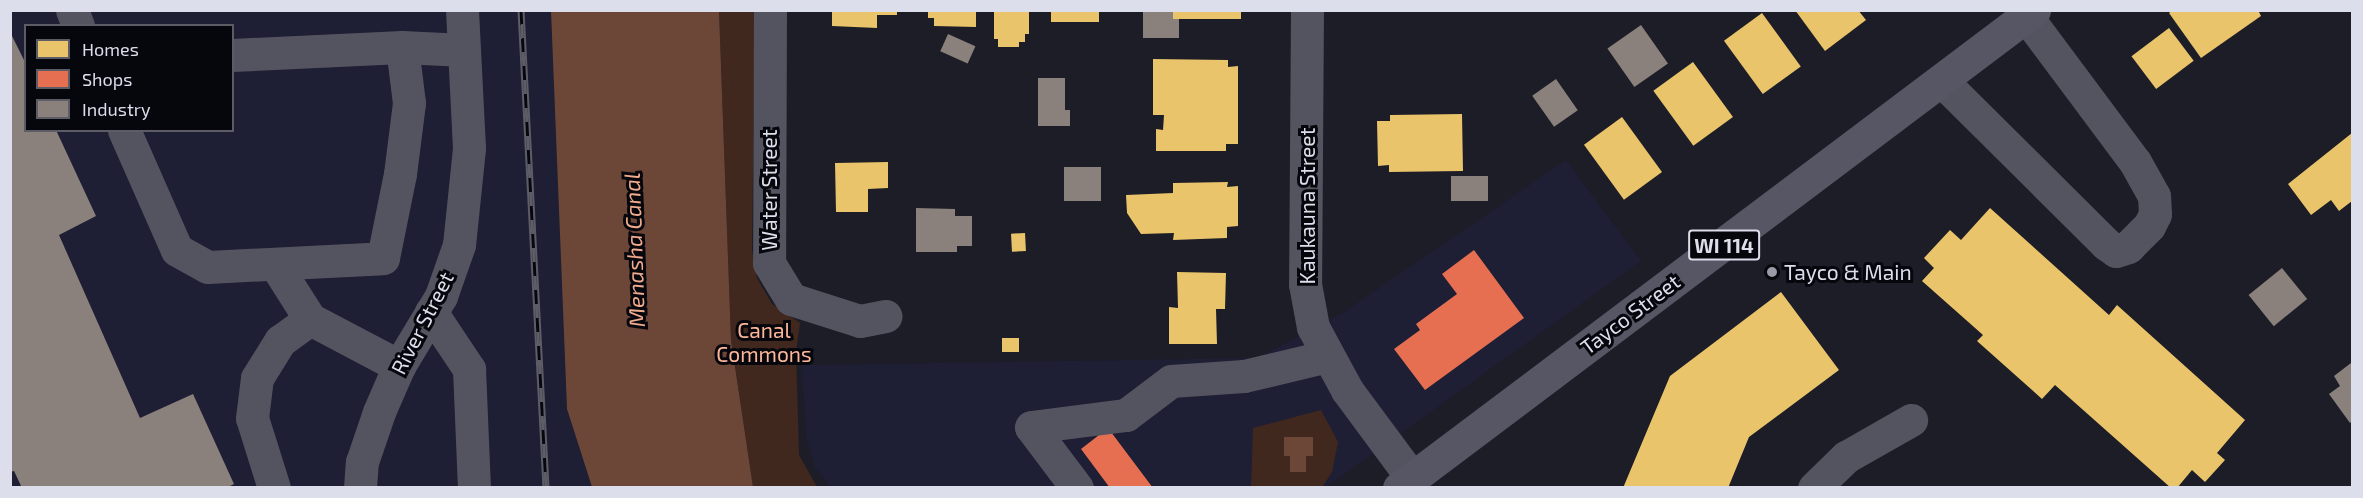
<!DOCTYPE html>
<style>
body{margin:0}
#map{position:relative;width:2363px;height:498px;overflow:hidden;background:#1d1d28;font-family:"Exo 2",sans-serif}
div>[style]{position:absolute}
.built>*{inset:0;background:#1e1e34}
.green>*{inset:0;background:#41281f}
.water>*{inset:0;background:#6c4738}
.homes>*{inset:0;background:#e9c46a;transform-origin:0 0}
.shops>*{inset:0;background:#e76f51}
.industry>*{inset:0;background:#8a817c;transform-origin:0 0}
.minor>*{height:33px;margin:-16.5px;padding:0 16.5px;transform-origin:16.5px;border-radius:16.5px;background:#545460}
.major>*{height:33px;margin:-16.5px;padding:0 16.5px;transform-origin:16.5px;border-radius:16.5px;background:#565664}
.rail>*{height:7px;margin-top:-3.5px;transform-origin:0;background:repeating-linear-gradient(90deg,#06060d 0 14px,#5d5d67 0 28px);box-sizing:border-box;border-block:2px solid #5d5d67}
.dots>*{width:16px;height:16px;translate:-50% -50%;box-sizing:border-box;border:3px solid #06060d;border-radius:50%}
span{translate:-50% -50%;white-space:nowrap;text-align:center;line-height:1.15;-webkit-text-stroke:6px #06060d;paint-order:stroke}
.shield-label span{padding:2px 4px;background:#06060d;border:2px solid;border-radius:4px;-webkit-text-stroke-width:0}
.shield-label{font-size:20px;color:#dddeeb;font-weight:700}
.street-label{font-size:21px;color:#dddeeb}
.poi-label{font-size:21px;color:#dddeeb}
.left{translate:0 -50%;text-align:left}
.park-label{font-size:21px;color:#fdb698}
.water-label{font-size:22px;color:#f1ab8d;font-style:italic}
.frame{position:absolute;inset:0;border:12px solid #dddeeb;pointer-events:none}
.legend{position:absolute;left:24px;top:24px;width:210px;height:108px;box-sizing:border-box;background:#06060d;border:2px solid #5c5c66;margin:0;padding:8px 10px;list-style:none;font-size:18px;color:#dddeeb}
.legend li{display:flex;align-items:center;gap:12px;height:30px}
.legend b{width:30px;border:2px solid #5c5c66}
</style>
<div id="map">
<div class="built">
<i style="clip-path:polygon(evenodd,11px 11px,551px 11px,567px 409px,592px 487px,12px 488px,11px 11px,26px 26px,232px 26px,232px 130px,26px 130px,26px 26px)"></i>
<i style="clip-path:polygon(1566px 160px,1641px 261px,1326px 487px,831px 487px,815px 468px,807px 440px,801px 365px,1257px 358px,1341px 314px)"></i>
</div>
<div class="green">
<i style="clip-path:polygon(719px 11px,755px 11px,752px 250px,757px 278px,772px 304px,800px 323px,796px 352px,799px 455px,817px 487px,753px 487px,731px 340px)"></i>
<i style="clip-path:polygon(1321px 410px,1338px 442px,1332px 472px,1323px 486px,1251px 488px,1253px 428px)"></i>
</div>
<div class="water">
<i style="clip-path:polygon(551px 11px,719px 11px,731px 340px,753px 487px,592px 487px,567px 409px)"></i>
<i style="clip-path:polygon(1284px 437px,1313px 437px,1313px 456px,1306px 456px,1306px 472px,1290px 472px,1290px 456px,1284px 456px)"></i>
</div>
<div class="homes">
<i style="clip-path:polygon(832px 10px,897px 10px,897px 15px,877px 15px,877px 28px,832px 26px)"></i>
<i style="clip-path:polygon(928px 10px,976px 10px,976px 27px,934px 26px,934px 18px,928px 18px)"></i>
<i style="clip-path:polygon(994px 10px,1029px 10px,1029px 34px,1025px 34px,1025px 42px,1019px 42px,1019px 47px,998px 47px,998px 39px,994px 39px)"></i>
<i style="left:1051px;top:10px;width:48px;height:12px"></i>
<i style="left:1173px;top:10px;width:68px;height:9px"></i>
<i style="clip-path:polygon(1795px 10px,1858px 10px,1866px 20px,1825px 51px)"></i>
<i style="clip-path:polygon(2173px 10px,2258px 10px,2261px 16px,2201px 58px,2169px 13px)"></i>
<i style="left:1762px;top:13px;width:66px;height:47px;rotate:54deg"></i>
<i style="left:2169px;top:28px;width:41px;height:47px;rotate:53deg"></i>
<i style="clip-path:polygon(1153px 59px,1228px 60px,1228px 67px,1238px 66px,1238px 144px,1226px 144px,1226px 151px,1156px 151px,1156px 129px,1163px 130px,1164px 115px,1153px 115px)"></i>
<i style="left:1693px;top:62px;width:68px;height:49px;rotate:54deg"></i>
<i style="clip-path:polygon(1462px 114px,1463px 171px,1389px 172px,1389px 165px,1378px 166px,1377px 121px,1390px 121px,1390px 115px)"></i>
<i style="left:1622px;top:117px;width:68px;height:47px;rotate:54deg"></i>
<i style="clip-path:polygon(2352px 133px,2352px 201px,2339px 211px,2331px 200px,2311px 215px,2288px 184px)"></i>
<i style="clip-path:polygon(888px 162px,888px 188px,868px 189px,868px 212px,836px 212px,835px 163px)"></i>
<i style="clip-path:polygon(1228px 182px,1227px 187px,1238px 186px,1238px 226px,1227px 227px,1227px 238px,1173px 240px,1174px 233px,1141px 234px,1127px 213px,1126px 195px,1173px 193px,1173px 183px)"></i>
<i style="clip-path:polygon(1990px 208px,2109px 315px,2117px 305px,2245px 420px,2217px 453px,2225px 460px,2205px 482px,2192px 470px,2177px 488px,2171px 488px,2055px 385px,2042px 399px,1977px 341px,1983px 335px,1922px 281px,1934px 268px,1924px 258px,1950px 230px,1961px 240px)"></i>
<i style="left:1025px;top:233px;width:18px;height:14px;rotate:87deg"></i>
<i style="clip-path:polygon(1177px 272px,1226px 273px,1225px 309px,1216px 309px,1217px 344px,1169px 344px,1169px 307px,1178px 308px)"></i>
<i style="clip-path:polygon(1781px 292px,1839px 370px,1749px 437px,1728px 488px,1623px 488px,1670px 376px)"></i>
<i style="left:1002px;top:338px;width:17px;height:14px"></i>
</div>
<div class="shops">
<i style="clip-path:polygon(1474px 250px,1524px 318px,1425px 390px,1394px 349px,1420px 330px,1416px 324px,1457px 294px,1442px 274px)"></i>
<i style="clip-path:polygon(1108px 428px,1153px 488px,1110px 488px,1081px 449px)"></i>
</div>
<div class="industry">
<i style="clip-path:polygon(1143px 10px,1173px 12px,1173px 19px,1179px 19px,1179px 38px,1143px 38px)"></i>
<i style="left:1641px;top:25px;width:47px;height:41px;rotate:55deg"></i>
<i style="clip-path:polygon(10px 32px,26px 64px,26px 130px,56px 130px,96px 216px,59px 235px,140px 418px,193px 394px,234px 484px,226px 488px,22px 488px,14px 471px,10px 472px)"></i>
<i style="left:948px;top:34px;width:30px;height:19px;rotate:24deg"></i>
<i style="clip-path:polygon(1038px 78px,1065px 78px,1065px 110px,1070px 110px,1070px 126px,1038px 126px)"></i>
<i style="left:1556px;top:79px;width:38px;height:29px;rotate:55deg"></i>
<i style="left:1064px;top:167px;width:37px;height:34px"></i>
<i style="left:1451px;top:176px;width:37px;height:25px"></i>
<i style="clip-path:polygon(916px 208px,955px 209px,955px 216px,972px 216px,972px 246px,957px 246px,957px 252px,916px 252px)"></i>
<i style="left:2282px;top:268px;width:40px;height:43px;rotate:51deg"></i>
<i style="clip-path:polygon(2351px 363px,2352px 421px,2350px 423px,2329px 394px,2340px 386px,2334px 376px)"></i>
</div>
<div class="minor">
<i style="left:72px;top:10px;width:17px;rotate:69deg"></i>
<i style="left:770px;top:10px;width:253px;rotate:90.2deg"></i>
<i style="left:769px;top:263px;width:42px;rotate:58.6deg"></i>
<i style="left:791px;top:299px;width:72px;rotate:17.7deg"></i>
<i style="left:860px;top:321px;width:26px;rotate:-11deg"></i>
<i style="left:1307px;top:10px;width:274px;rotate:90.4deg"></i>
<i style="left:1305px;top:284px;width:44px;rotate:79.5deg"></i>
<i style="left:1313px;top:327px;width:72px;rotate:61.6deg"></i>
<i style="left:1347px;top:390px;width:109px;rotate:53.5deg"></i>
<i style="left:232px;top:55px;width:170px;rotate:-2.7deg"></i>
<i style="left:1942px;top:81px;width:231px;rotate:44.8deg"></i>
<i style="left:2106px;top:244px;width:12px;rotate:35deg"></i>
<i style="left:2116px;top:251px;width:13px;rotate:-18deg"></i>
<i style="left:2128px;top:247px;width:30px;rotate:-45deg"></i>
<i style="left:2149px;top:226px;width:13px;rotate:-63deg"></i>
<i style="left:2155px;top:214px;width:18px;rotate:-93deg"></i>
<i style="left:2154px;top:196px;width:39px;rotate:-119deg"></i>
<i style="left:2135px;top:162px;width:182px;rotate:-126.7deg"></i>
<i style="left:124px;top:130px;width:131px;rotate:66.2deg"></i>
<i style="left:177px;top:250px;width:35px;rotate:29deg"></i>
<i style="left:208px;top:267px;width:175px;rotate:-2.9deg"></i>
<i style="left:383px;top:258px;width:86px;rotate:-78.6deg"></i>
<i style="left:400px;top:174px;width:72px;rotate:-82.8deg"></i>
<i style="left:409px;top:103px;width:56px;rotate:-97.1deg"></i>
<i style="left:402px;top:47px;width:62px;rotate:2.8deg"></i>
<i style="left:275px;top:264px;width:65px;rotate:57.5deg"></i>
<i style="left:310px;top:319px;width:101px;rotate:27.8deg"></i>
<i style="left:431px;top:312px;width:69px;rotate:56.3deg"></i>
<i style="left:469px;top:369px;width:119px;rotate:87.6deg"></i>
<i style="left:274px;top:488px;width:73px;rotate:-107.4deg"></i>
<i style="left:252px;top:418px;width:40px;rotate:-82.9deg"></i>
<i style="left:257px;top:378px;width:44px;rotate:-58.1deg"></i>
<i style="left:280px;top:341px;width:37px;rotate:-36deg"></i>
<i style="left:360px;top:488px;width:26px;rotate:-86deg"></i>
<i style="left:362px;top:462px;width:53px;rotate:-71.2deg"></i>
<i style="left:379px;top:412px;width:50px;rotate:-66.5deg"></i>
<i style="left:399px;top:366px;width:82px;rotate:-59deg"></i>
<i style="left:441px;top:296px;width:54px;rotate:-70.6deg"></i>
<i style="left:459px;top:245px;width:98px;rotate:-84.1deg"></i>
<i style="left:469px;top:148px;width:138px;rotate:-92.9deg"></i>
<i style="left:1077px;top:488px;width:76px;rotate:-127deg"></i>
<i style="left:1031px;top:427px;width:96px;rotate:-7.2deg"></i>
<i style="left:1126px;top:415px;width:56px;rotate:-37.1deg"></i>
<i style="left:1171px;top:381px;width:73px;rotate:-3.9deg"></i>
<i style="left:1244px;top:376px;width:86px;rotate:-13.4deg"></i>
<i style="left:1814px;top:488px;width:45px;rotate:-44.1deg"></i>
<i style="left:1846px;top:457px;width:75px;rotate:-29.6deg"></i>
</div>
<div class="major">
<i style="left:1399px;top:488px;width:795px;rotate:-36.97deg"></i>
</div>
<div class="rail">
<i style="left:521px;top:10px;width:479px;rotate:87deg"></i>
</div>
<div class="dots">
<i style="left:1772px;top:272px;background:#9a9aa7"></i>
</div>
<div class="shield-label">
<span style="left:1724px;top:245px">WI 114</span>
</div>
<div class="street-label">
<span style="left:769px;top:190px;rotate:-90deg">Water Street</span>
<span style="left:1307px;top:206px;rotate:-90deg">Kaukauna Street</span>
<span style="left:1630px;top:314px;rotate:-37deg">Tayco Street</span>
<span style="left:422px;top:323px;rotate:-63deg">River Street</span>
</div>
<div class="poi-label">
<span class="left" style="left:1784px;top:272px">Tayco &amp; Main</span>
</div>
<div class="park-label">
<span style="left:764px;top:342px">Canal<br>Commons</span>
</div>
<div class="water-label">
<span style="left:634px;top:250px;rotate:-92deg">Menasha Canal</span>
</div>
<div class="frame"></div>
<ul class="legend">
<li><b style="height:16px;background:#e9c46a"></b>Homes</li>
<li><b style="height:16px;background:#e76f51"></b>Shops</li>
<li><b style="height:16px;background:#8a817c"></b>Industry</li>
</ul>
</div>
